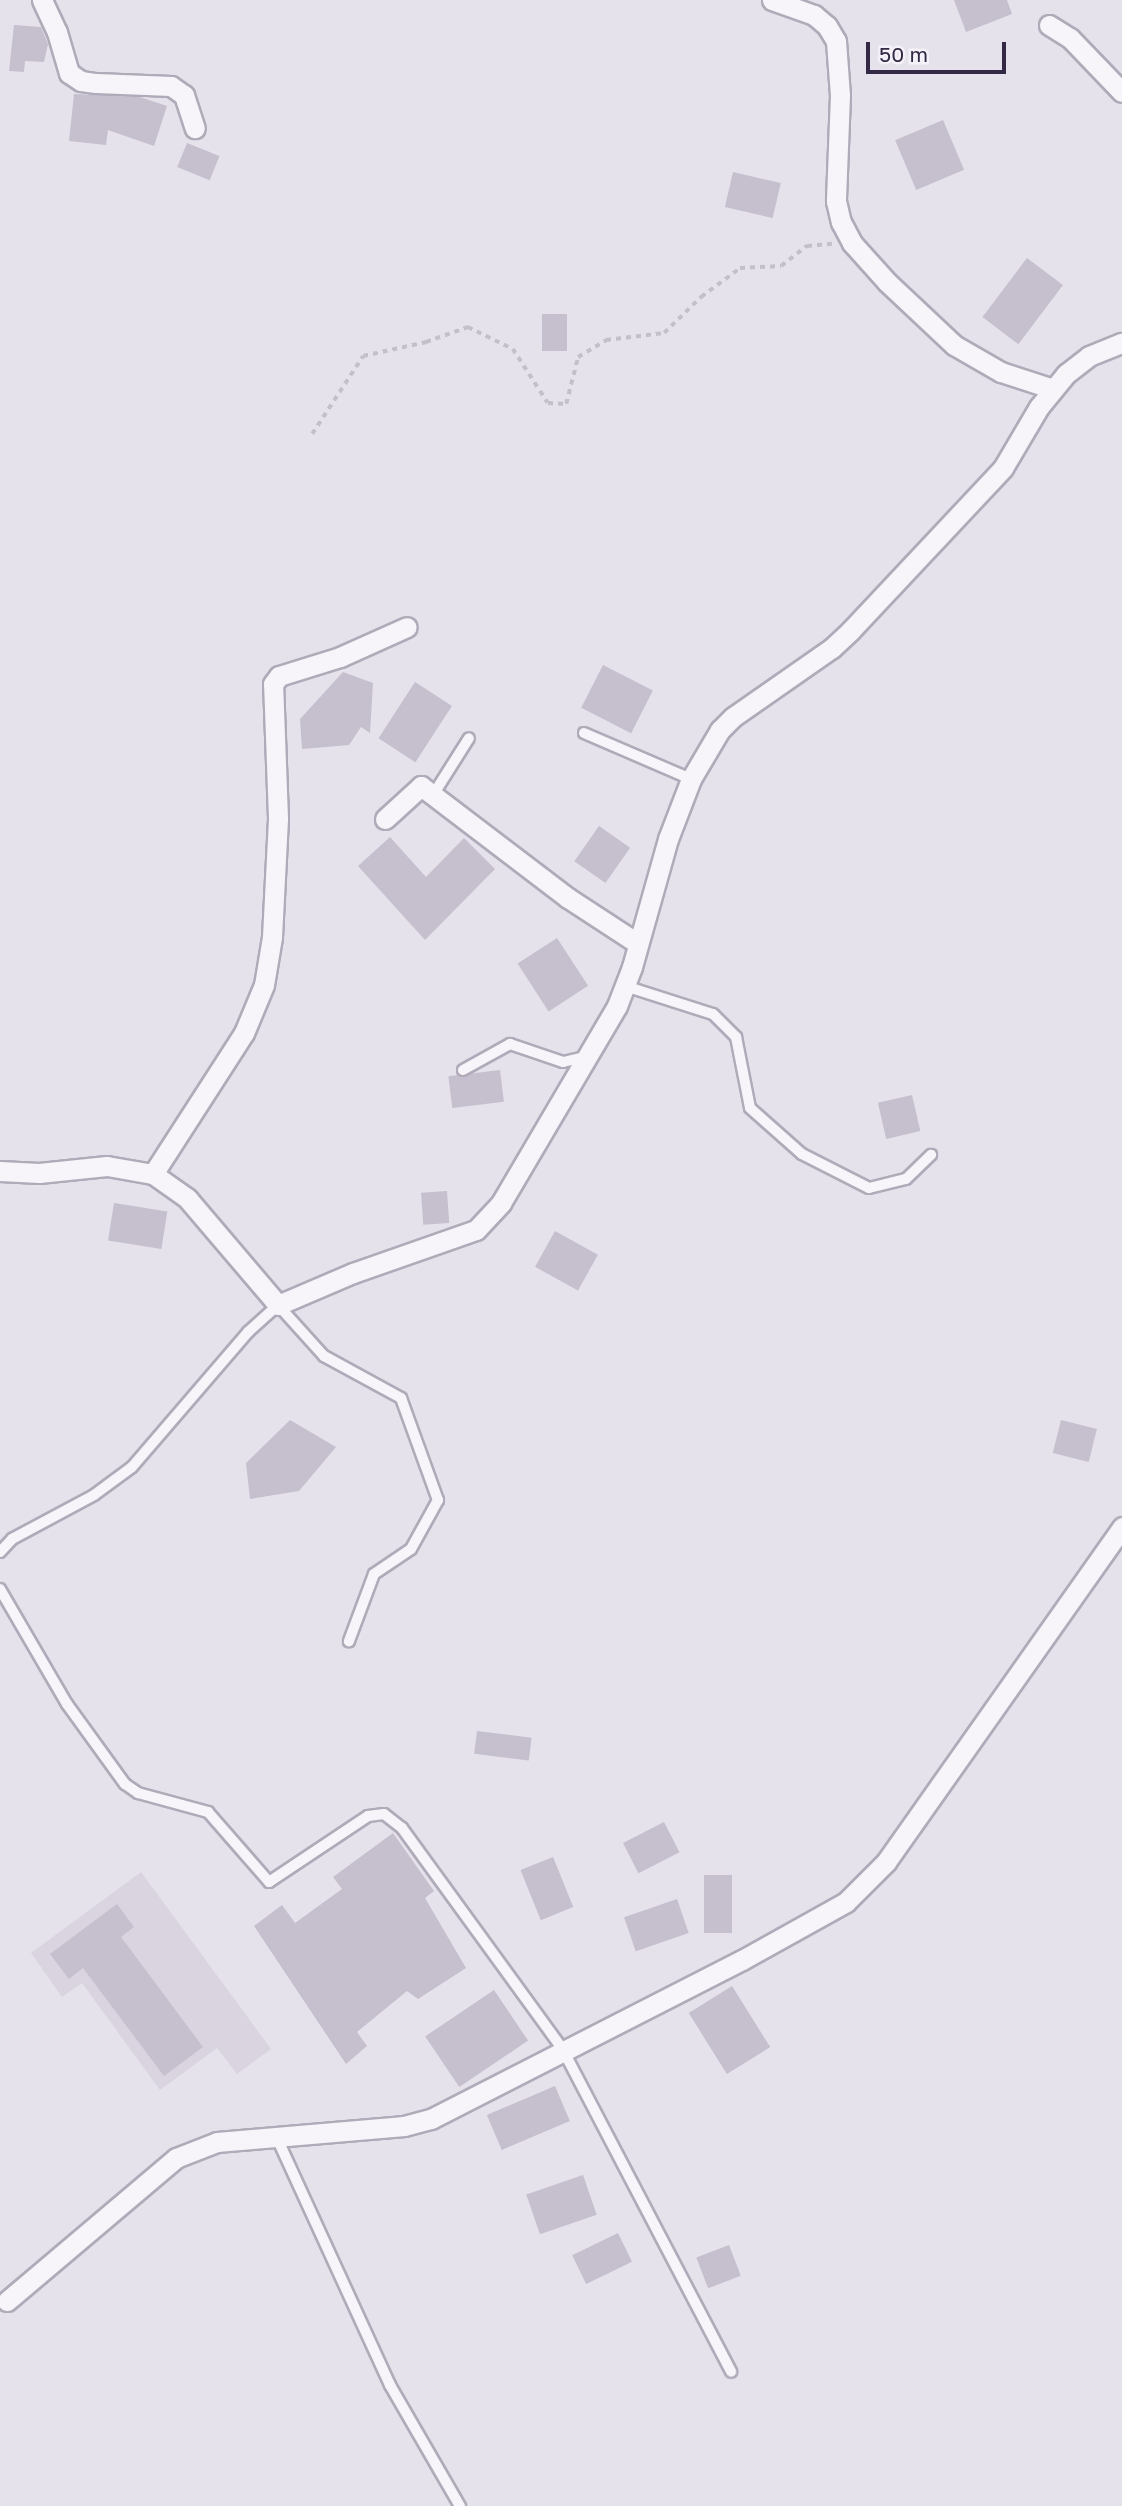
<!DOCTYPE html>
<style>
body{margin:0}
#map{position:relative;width:1122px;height:2506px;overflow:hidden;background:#e5e2eb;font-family:"Golos Text",sans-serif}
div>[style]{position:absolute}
.built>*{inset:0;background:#d9d4e0}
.building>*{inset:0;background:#c5bfce;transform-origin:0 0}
.path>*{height:3.5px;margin-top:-1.75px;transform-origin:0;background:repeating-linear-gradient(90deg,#c4c0ca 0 5px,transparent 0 10px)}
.roads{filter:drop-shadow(2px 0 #b0aab9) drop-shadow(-2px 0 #b0aab9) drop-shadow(0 2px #b0aab9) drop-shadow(0 -2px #b0aab9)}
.lane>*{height:10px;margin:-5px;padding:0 5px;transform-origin:5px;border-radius:5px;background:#f7f5f9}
.street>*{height:19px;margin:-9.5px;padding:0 9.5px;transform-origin:9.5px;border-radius:9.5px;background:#f7f5f9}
span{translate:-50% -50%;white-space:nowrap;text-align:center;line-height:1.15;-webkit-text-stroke:5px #f4f2f8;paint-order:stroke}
.scale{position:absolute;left:866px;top:42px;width:140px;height:32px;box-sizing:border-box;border:4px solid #342944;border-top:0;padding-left:9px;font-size:21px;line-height:24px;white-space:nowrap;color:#342944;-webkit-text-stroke:5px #f4f2f8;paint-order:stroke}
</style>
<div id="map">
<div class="built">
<i style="clip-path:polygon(141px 1872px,271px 2049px,237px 2074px,217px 2048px,160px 2090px,82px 1983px,62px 1997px,31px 1953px)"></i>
</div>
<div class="building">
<i style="clip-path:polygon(954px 0,1007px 0,1012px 14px,966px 32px)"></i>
<i style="clip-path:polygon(14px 25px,41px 27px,48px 44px,44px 62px,25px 61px,24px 72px,9px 71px)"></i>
<i style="clip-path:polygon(74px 94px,140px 97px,167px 106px,154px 146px,108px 130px,106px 145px,69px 141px)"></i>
<i style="left:943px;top:120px;width:54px;height:52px;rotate:67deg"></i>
<i style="left:187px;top:143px;width:35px;height:26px;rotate:22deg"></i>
<i style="left:733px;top:172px;width:49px;height:36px;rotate:13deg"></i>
<i style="left:1027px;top:258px;width:45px;height:74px;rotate:37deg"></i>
<i style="left:542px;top:314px;width:25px;height:37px"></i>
<i style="left:603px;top:665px;width:56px;height:48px;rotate:27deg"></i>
<i style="clip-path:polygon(343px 672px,373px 683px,370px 733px,361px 727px,349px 745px,302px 749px,300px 719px)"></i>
<i style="left:415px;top:682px;width:44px;height:67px;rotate:33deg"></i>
<i style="left:599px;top:826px;width:38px;height:43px;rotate:35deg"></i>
<i style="clip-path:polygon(390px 837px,426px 877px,464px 838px,495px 869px,425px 940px,358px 866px)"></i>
<i style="left:557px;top:938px;width:57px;height:47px;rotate:57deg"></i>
<i style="left:500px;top:1070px;width:32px;height:52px;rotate:83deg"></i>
<i style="left:912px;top:1095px;width:37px;height:35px;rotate:77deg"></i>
<i style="left:447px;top:1191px;width:32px;height:26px;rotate:86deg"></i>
<i style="left:114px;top:1203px;width:54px;height:38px;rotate:9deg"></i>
<i style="left:555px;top:1231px;width:49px;height:41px;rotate:29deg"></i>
<i style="clip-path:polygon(290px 1420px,336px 1447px,299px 1491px,250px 1499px,246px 1463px)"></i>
<i style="left:1061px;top:1420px;width:37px;height:34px;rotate:14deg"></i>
<i style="left:477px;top:1731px;width:55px;height:23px;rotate:7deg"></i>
<i style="left:664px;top:1822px;width:34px;height:46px;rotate:63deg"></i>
<i style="clip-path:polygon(393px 1833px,434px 1891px,425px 1898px,466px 1968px,418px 1999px,407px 1991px,357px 2032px,367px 2046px,346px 2064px,254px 1926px,282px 1905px,295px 1923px,342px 1889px,333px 1877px)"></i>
<i style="left:553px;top:1857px;width:54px;height:35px;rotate:68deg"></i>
<i style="left:704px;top:1875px;width:28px;height:58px"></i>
<i style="left:677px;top:1899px;width:36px;height:56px;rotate:71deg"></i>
<i style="clip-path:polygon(117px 1904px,134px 1927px,121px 1937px,203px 2047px,164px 2076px,83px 1968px,69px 1979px,50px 1954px)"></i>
<i style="left:732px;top:1986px;width:72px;height:51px;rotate:58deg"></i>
<i style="left:494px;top:1990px;width:61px;height:83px;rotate:56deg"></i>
<i style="left:555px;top:2086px;width:38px;height:74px;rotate:67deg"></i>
<i style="left:583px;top:2175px;width:42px;height:60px;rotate:71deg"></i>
<i style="left:618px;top:2233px;width:32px;height:51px;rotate:64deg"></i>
<i style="left:729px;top:2245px;width:33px;height:35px;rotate:69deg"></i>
</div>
<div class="path">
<i style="left:312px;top:434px;width:93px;rotate:-56.8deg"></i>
<i style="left:363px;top:356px;width:65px;rotate:-12.5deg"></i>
<i style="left:426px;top:342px;width:45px;rotate:-19.7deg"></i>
<i style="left:468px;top:327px;width:50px;rotate:26.1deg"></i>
<i style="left:513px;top:349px;width:64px;rotate:57.1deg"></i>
<i style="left:548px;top:403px;width:18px;rotate:3deg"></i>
<i style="left:566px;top:404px;width:49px;rotate:-75.7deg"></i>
<i style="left:578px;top:357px;width:33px;rotate:-31deg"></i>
<i style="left:606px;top:340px;width:58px;rotate:-6.9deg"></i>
<i style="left:664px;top:333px;width:52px;rotate:-44.2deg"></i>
<i style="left:701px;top:297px;width:49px;rotate:-36.6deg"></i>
<i style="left:740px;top:268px;width:41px;rotate:-2.8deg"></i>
<i style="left:781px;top:266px;width:33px;rotate:-38deg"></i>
<i style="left:807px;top:246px;width:25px;rotate:-5deg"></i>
</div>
<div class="roads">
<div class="lane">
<i style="left:584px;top:733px;width:116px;rotate:23.3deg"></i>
<i style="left:433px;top:795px;width:67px;rotate:-57.7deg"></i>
<i style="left:625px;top:986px;width:92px;rotate:17.7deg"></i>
<i style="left:713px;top:1014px;width:33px;rotate:45deg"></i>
<i style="left:736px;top:1037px;width:72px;rotate:78.8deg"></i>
<i style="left:750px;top:1108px;width:69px;rotate:41.5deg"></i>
<i style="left:802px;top:1154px;width:75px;rotate:26.9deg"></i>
<i style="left:869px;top:1188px;width:38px;rotate:-14deg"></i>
<i style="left:906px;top:1179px;width:35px;rotate:-44deg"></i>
<i style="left:463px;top:1070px;width:54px;rotate:-29deg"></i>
<i style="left:510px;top:1044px;width:56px;rotate:18.8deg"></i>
<i style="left:563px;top:1062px;width:23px;rotate:-13deg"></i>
<i style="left:0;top:1552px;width:18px;rotate:-47deg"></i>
<i style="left:12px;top:1539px;width:93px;rotate:-28.2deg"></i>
<i style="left:94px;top:1495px;width:47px;rotate:-36.4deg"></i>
<i style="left:132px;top:1467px;width:178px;rotate:-49.3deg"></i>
<i style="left:248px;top:1332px;width:40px;rotate:-42deg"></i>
<i style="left:278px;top:1305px;width:69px;rotate:48deg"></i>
<i style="left:324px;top:1356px;width:88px;rotate:28.6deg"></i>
<i style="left:401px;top:1398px;width:109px;rotate:70.1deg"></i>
<i style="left:438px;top:1500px;width:56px;rotate:118.9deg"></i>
<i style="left:411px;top:1549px;width:45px;rotate:146deg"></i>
<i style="left:374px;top:1574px;width:72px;rotate:110.5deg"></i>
<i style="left:0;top:1589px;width:133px;rotate:59.8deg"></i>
<i style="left:67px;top:1704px;width:99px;rotate:54.1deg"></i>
<i style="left:125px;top:1784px;width:16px;rotate:35deg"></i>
<i style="left:138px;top:1793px;width:73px;rotate:15.2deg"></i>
<i style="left:208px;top:1812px;width:93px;rotate:48.9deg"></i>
<i style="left:269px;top:1882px;width:119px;rotate:-33.7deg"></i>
<i style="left:368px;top:1816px;width:16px;rotate:-7deg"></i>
<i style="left:384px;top:1814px;width:23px;rotate:38deg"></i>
<i style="left:402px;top:1828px;width:274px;rotate:54deg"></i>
<i style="left:563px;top:2050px;width:363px;rotate:62.4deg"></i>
<i style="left:276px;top:2136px;width:274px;rotate:65.4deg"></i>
<i style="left:390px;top:2385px;width:140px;rotate:60deg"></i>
</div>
<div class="street">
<i style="left:42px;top:0;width:35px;rotate:65deg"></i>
<i style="left:57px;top:32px;width:43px;rotate:73.7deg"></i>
<i style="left:69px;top:73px;width:14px;rotate:34deg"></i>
<i style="left:81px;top:81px;width:15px;rotate:8deg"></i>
<i style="left:96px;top:83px;width:75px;rotate:2.3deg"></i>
<i style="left:171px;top:86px;width:16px;rotate:35deg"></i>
<i style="left:184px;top:95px;width:35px;rotate:72deg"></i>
<i style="left:772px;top:0;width:45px;rotate:19.7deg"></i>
<i style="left:814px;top:15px;width:17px;rotate:40deg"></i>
<i style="left:827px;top:26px;width:17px;rotate:59deg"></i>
<i style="left:836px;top:41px;width:54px;rotate:85.8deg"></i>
<i style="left:840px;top:95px;width:106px;rotate:92.2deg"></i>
<i style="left:836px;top:201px;width:22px;rotate:77deg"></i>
<i style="left:841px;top:222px;width:24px;rotate:62deg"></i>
<i style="left:852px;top:243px;width:52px;rotate:48.1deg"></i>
<i style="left:887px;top:282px;width:92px;rotate:43.2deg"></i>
<i style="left:954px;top:345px;width:54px;rotate:29.9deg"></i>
<i style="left:1001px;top:372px;width:55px;rotate:18.1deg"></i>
<i style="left:1049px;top:25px;width:25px;rotate:32deg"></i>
<i style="left:1070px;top:38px;width:75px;rotate:46.1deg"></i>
<i style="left:385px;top:819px;width:49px;rotate:-42.5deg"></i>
<i style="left:421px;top:786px;width:185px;rotate:37.3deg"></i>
<i style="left:568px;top:898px;width:82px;rotate:33.1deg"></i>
<i style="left:0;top:1171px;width:39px;rotate:3deg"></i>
<i style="left:39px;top:1173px;width:68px;rotate:-5.9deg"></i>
<i style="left:107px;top:1166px;width:47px;rotate:9.9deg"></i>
<i style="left:153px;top:1174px;width:42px;rotate:35.2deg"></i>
<i style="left:187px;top:1198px;width:140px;rotate:49.6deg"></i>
<i style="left:278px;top:1305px;width:82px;rotate:-23.1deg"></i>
<i style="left:353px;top:1273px;width:130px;rotate:-19.3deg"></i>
<i style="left:476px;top:1230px;width:37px;rotate:-47deg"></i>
<i style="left:501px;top:1203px;width:229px;rotate:-59.5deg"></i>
<i style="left:617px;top:1006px;width:42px;rotate:-69deg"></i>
<i style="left:632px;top:967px;width:133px;rotate:-74.3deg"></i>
<i style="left:668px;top:839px;width:64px;rotate:-69deg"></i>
<i style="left:691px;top:779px;width:57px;rotate:-59.4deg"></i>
<i style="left:720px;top:730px;width:18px;rotate:-45deg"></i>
<i style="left:733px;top:717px;width:121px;rotate:-34.9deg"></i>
<i style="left:832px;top:648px;width:26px;rotate:-43deg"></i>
<i style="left:851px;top:630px;width:222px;rotate:-46.8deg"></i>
<i style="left:1003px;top:468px;width:71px;rotate:-59.5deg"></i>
<i style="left:1039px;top:407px;width:43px;rotate:-50.7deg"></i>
<i style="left:1066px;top:374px;width:29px;rotate:-38deg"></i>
<i style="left:1089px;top:356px;width:35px;rotate:-22deg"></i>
<i style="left:153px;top:1174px;width:168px;rotate:-57.2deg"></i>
<i style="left:244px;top:1033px;width:52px;rotate:-67.4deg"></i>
<i style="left:264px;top:985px;width:49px;rotate:-80.5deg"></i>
<i style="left:272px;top:937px;width:119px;rotate:-87.1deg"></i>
<i style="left:278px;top:818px;width:134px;rotate:-92.1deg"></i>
<i style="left:273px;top:684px;width:10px;rotate:-53deg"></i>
<i style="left:279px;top:676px;width:64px;rotate:-17.3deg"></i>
<i style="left:340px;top:657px;width:73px;rotate:-24.1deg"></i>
<i style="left:7px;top:2301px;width:221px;rotate:-40.2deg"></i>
<i style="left:176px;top:2158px;width:44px;rotate:-21.3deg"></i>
<i style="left:217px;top:2142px;width:188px;rotate:-4.9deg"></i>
<i style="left:404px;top:2126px;width:28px;rotate:-15deg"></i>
<i style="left:431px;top:2119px;width:349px;rotate:-27.1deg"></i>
<i style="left:742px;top:1960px;width:119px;rotate:-29.1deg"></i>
<i style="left:846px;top:1902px;width:57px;rotate:-45deg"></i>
<i style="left:886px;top:1862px;width:410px;rotate:-54.8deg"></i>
</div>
</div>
<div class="scale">50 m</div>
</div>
